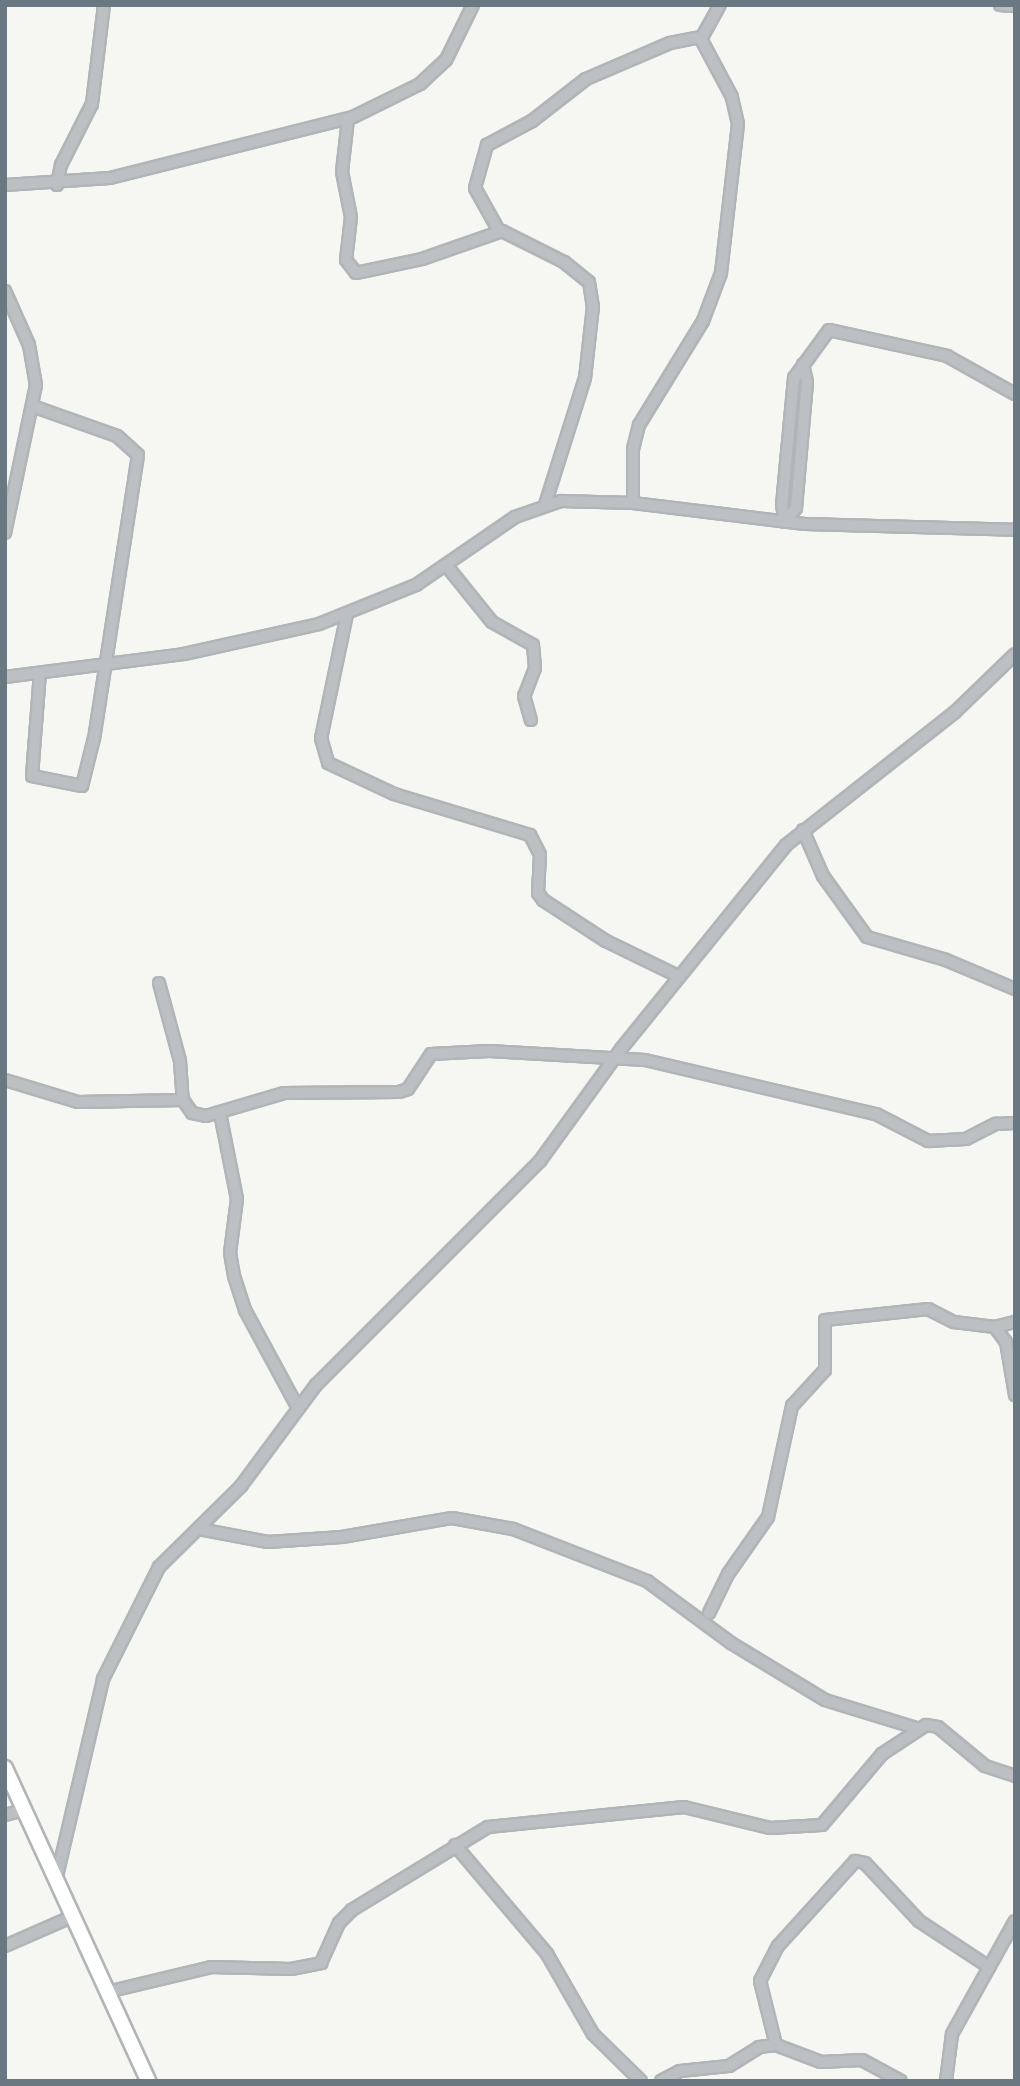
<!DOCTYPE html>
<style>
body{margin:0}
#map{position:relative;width:1020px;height:2086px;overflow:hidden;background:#f6f6f3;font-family:"Exo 2",sans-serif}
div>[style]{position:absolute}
.roads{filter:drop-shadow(2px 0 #b0b5b7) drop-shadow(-2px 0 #b0b5b7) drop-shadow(0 2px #b0b5b7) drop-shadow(0 -2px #b0b5b7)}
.minor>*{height:10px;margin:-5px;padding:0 5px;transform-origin:5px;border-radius:5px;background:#bcc0c3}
.major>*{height:14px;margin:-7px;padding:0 7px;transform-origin:7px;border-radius:7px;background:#fff}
span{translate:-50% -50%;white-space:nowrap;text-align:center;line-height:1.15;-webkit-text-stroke:7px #fff;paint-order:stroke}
.frame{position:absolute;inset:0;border:7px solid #697881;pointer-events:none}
</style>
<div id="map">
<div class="roads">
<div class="minor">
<i style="left:1000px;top:5px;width:15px;rotate:4deg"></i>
<i style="left:348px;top:119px;width:53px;rotate:96.5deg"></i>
<i style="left:342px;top:172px;width:46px;rotate:78.7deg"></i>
<i style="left:351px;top:217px;width:43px;rotate:96.6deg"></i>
<i style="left:346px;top:260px;width:16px;rotate:52deg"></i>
<i style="left:356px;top:273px;width:67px;rotate:-12deg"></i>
<i style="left:422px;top:259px;width:85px;rotate:-19.3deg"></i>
<i style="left:502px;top:231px;width:69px;rotate:26.6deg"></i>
<i style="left:564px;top:262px;width:32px;rotate:39deg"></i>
<i style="left:589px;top:282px;width:24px;rotate:81deg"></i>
<i style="left:593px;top:306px;width:72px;rotate:96.3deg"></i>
<i style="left:585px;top:378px;width:133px;rotate:107.5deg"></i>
<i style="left:5px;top:185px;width:105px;rotate:-3.8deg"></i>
<i style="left:110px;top:178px;width:251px;rotate:-14.1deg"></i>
<i style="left:353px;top:117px;width:75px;rotate:-26.2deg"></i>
<i style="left:420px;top:84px;width:35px;rotate:-43deg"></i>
<i style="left:446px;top:60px;width:61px;rotate:-63.9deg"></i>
<i style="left:57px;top:185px;width:20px;rotate:-79deg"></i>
<i style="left:61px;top:165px;width:68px;rotate:-63.1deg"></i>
<i style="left:92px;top:104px;width:100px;rotate:-83.1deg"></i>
<i style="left:499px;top:231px;width:49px;rotate:-119.2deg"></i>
<i style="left:475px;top:188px;width:45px;rotate:-74.4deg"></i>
<i style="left:487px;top:145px;width:51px;rotate:-28.1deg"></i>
<i style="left:532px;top:121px;width:68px;rotate:-37.9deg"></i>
<i style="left:586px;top:79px;width:91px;rotate:-23.2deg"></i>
<i style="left:670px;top:43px;width:33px;rotate:-11deg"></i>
<i style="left:5px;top:291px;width:59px;rotate:66deg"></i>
<i style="left:29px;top:345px;width:41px;rotate:80.1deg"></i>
<i style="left:36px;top:385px;width:151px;rotate:101.8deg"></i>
<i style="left:35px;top:407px;width:87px;rotate:19.5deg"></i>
<i style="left:117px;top:436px;width:28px;rotate:42deg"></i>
<i style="left:138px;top:455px;width:286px;rotate:98.8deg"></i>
<i style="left:94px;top:738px;width:49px;rotate:104deg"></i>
<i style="left:82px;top:786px;width:51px;rotate:-168.7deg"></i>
<i style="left:32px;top:776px;width:103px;rotate:-85.6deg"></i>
<i style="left:633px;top:503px;width:54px;rotate:-90deg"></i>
<i style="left:633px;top:449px;width:25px;rotate:-76deg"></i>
<i style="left:639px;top:425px;width:122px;rotate:-58.4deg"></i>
<i style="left:703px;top:321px;width:51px;rotate:-69.4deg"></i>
<i style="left:721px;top:273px;width:150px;rotate:-83.5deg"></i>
<i style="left:738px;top:124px;width:28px;rotate:-103deg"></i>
<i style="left:732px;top:97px;width:66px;rotate:-118.1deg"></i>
<i style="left:701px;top:39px;width:39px;rotate:-61deg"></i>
<i style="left:785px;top:522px;width:17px;rotate:-100deg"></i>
<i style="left:782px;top:505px;width:128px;rotate:-84.6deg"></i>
<i style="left:794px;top:378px;width:59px;rotate:-53.9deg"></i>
<i style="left:829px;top:330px;width:121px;rotate:12.4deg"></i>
<i style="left:947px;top:356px;width:78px;rotate:29.2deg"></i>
<i style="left:785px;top:522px;width:18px;rotate:-52deg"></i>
<i style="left:796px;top:508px;width:126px;rotate:-85deg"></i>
<i style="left:807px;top:382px;width:18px;rotate:-103deg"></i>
<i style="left:446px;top:565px;width:73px;rotate:51.1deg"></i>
<i style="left:492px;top:622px;width:47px;rotate:29.3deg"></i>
<i style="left:533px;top:645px;width:23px;rotate:85deg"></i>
<i style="left:535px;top:668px;width:30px;rotate:111deg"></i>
<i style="left:524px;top:696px;width:25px;rotate:74deg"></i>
<i style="left:347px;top:614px;width:127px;rotate:101.8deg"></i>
<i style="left:321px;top:738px;width:26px;rotate:74deg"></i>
<i style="left:328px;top:763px;width:73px;rotate:25.2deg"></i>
<i style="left:394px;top:794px;width:142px;rotate:16.8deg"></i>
<i style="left:530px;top:835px;width:22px;rotate:63deg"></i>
<i style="left:540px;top:855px;width:38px;rotate:93deg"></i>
<i style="left:538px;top:893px;width:9px;rotate:54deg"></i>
<i style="left:543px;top:900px;width:75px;rotate:33.1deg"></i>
<i style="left:606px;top:941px;width:80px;rotate:25.9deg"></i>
<i style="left:5px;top:677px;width:180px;rotate:-7.3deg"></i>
<i style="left:184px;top:654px;width:138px;rotate:-12.5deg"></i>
<i style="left:319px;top:624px;width:105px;rotate:-21.9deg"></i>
<i style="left:416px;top:585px;width:120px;rotate:-34.5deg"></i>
<i style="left:515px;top:517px;width:49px;rotate:-19.2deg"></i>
<i style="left:561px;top:501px;width:72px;rotate:1.6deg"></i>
<i style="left:633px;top:503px;width:173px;rotate:7deg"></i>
<i style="left:805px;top:524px;width:210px;rotate:1.6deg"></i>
<i style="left:803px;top:830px;width:50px;rotate:66.5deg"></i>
<i style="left:823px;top:876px;width:75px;rotate:54.2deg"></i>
<i style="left:867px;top:937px;width:82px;rotate:16.2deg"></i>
<i style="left:946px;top:960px;width:75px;rotate:22.8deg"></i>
<i style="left:159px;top:983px;width:81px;rotate:74.9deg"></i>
<i style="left:180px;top:1061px;width:39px;rotate:86deg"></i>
<i style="left:5px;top:1080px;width:76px;rotate:16.8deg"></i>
<i style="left:78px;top:1102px;width:105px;rotate:-1.1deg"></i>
<i style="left:183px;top:1100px;width:16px;rotate:55deg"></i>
<i style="left:192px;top:1113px;width:14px;rotate:12deg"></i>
<i style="left:206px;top:1116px;width:81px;rotate:-16.4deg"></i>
<i style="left:284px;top:1093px;width:115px;rotate:-0.5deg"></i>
<i style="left:399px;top:1092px;width:9px;rotate:-18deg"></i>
<i style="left:408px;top:1089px;width:42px;rotate:-56.7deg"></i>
<i style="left:431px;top:1054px;width:58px;rotate:-3deg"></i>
<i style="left:489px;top:1051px;width:156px;rotate:3.3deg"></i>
<i style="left:645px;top:1060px;width:237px;rotate:13.2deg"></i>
<i style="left:876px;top:1114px;width:59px;rotate:27.4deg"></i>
<i style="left:928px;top:1141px;width:38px;rotate:-3deg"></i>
<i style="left:966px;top:1139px;width:34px;rotate:-27deg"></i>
<i style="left:996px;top:1124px;width:19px;rotate:-3deg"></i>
<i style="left:220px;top:1113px;width:88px;rotate:78.8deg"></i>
<i style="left:237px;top:1199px;width:54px;rotate:97.4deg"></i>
<i style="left:230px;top:1253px;width:23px;rotate:80deg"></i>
<i style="left:234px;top:1276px;width:36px;rotate:72deg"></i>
<i style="left:245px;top:1310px;width:111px;rotate:61.6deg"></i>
<i style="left:995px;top:1327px;width:21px;rotate:-14deg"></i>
<i style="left:199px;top:1529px;width:70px;rotate:10.7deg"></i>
<i style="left:268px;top:1542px;width:74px;rotate:-3.9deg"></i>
<i style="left:342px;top:1537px;width:112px;rotate:-9.8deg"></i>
<i style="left:452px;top:1518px;width:62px;rotate:10.2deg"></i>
<i style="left:513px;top:1529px;width:144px;rotate:21.2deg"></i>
<i style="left:647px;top:1581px;width:104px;rotate:36.4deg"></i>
<i style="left:731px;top:1643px;width:110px;rotate:31.2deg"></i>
<i style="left:825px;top:1700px;width:98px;rotate:17.1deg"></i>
<i style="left:709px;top:1613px;width:43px;rotate:-64deg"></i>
<i style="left:728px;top:1574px;width:70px;rotate:-54.9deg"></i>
<i style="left:768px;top:1517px;width:114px;rotate:-77.8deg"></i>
<i style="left:792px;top:1406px;width:49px;rotate:-47.5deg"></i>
<i style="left:825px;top:1370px;width:50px;rotate:-90deg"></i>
<i style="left:825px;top:1320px;width:104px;rotate:-6.1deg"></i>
<i style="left:928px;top:1309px;width:29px;rotate:27deg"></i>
<i style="left:954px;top:1322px;width:41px;rotate:7deg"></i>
<i style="left:995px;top:1327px;width:19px;rotate:54deg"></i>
<i style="left:1006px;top:1342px;width:54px;rotate:80.4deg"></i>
<i style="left:5px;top:1815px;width:20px;rotate:-15deg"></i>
<i style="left:455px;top:1845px;width:143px;rotate:49.8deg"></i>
<i style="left:547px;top:1954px;width:92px;rotate:60.1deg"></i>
<i style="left:593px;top:2034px;width:67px;rotate:44.4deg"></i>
<i style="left:56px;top:1880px;width:206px;rotate:-76.8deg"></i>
<i style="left:103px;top:1679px;width:125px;rotate:-63.4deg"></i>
<i style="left:159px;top:1567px;width:115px;rotate:-44.6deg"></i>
<i style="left:241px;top:1486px;width:126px;rotate:-53.4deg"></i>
<i style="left:316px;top:1385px;width:317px;rotate:-45deg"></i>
<i style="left:540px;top:1161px;width:138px;rotate:-54.1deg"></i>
<i style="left:621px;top:1049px;width:262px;rotate:-51deg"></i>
<i style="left:786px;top:845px;width:215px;rotate:-38.2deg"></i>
<i style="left:955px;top:712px;width:83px;rotate:-44deg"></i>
<i style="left:5px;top:1946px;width:72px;rotate:-23.7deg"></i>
<i style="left:107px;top:1992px;width:107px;rotate:-13.5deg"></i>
<i style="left:211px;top:1967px;width:80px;rotate:1.4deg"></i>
<i style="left:291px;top:1969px;width:31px;rotate:-11deg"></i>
<i style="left:321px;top:1963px;width:44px;rotate:-65.8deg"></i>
<i style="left:339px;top:1923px;width:18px;rotate:-45deg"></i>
<i style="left:352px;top:1910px;width:159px;rotate:-31.4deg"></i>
<i style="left:488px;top:1827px;width:197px;rotate:-5.8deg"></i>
<i style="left:684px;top:1807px;width:89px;rotate:13.7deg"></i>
<i style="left:770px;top:1828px;width:52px;rotate:-3.3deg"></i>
<i style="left:822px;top:1825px;width:93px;rotate:-49.8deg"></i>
<i style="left:882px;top:1754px;width:53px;rotate:-33.4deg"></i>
<i style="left:926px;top:1725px;width:12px;rotate:9deg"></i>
<i style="left:938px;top:1727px;width:61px;rotate:39.7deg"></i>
<i style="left:985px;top:1766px;width:32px;rotate:18deg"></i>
<i style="left:776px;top:2045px;width:66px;rotate:-104deg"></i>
<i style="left:760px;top:1981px;width:39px;rotate:-63deg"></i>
<i style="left:778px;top:1946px;width:115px;rotate:-47.8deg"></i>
<i style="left:855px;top:1861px;width:10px;rotate:11deg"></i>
<i style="left:865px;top:1863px;width:79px;rotate:47deg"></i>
<i style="left:919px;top:1921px;width:84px;rotate:33.3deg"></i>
<i style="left:661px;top:2081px;width:21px;rotate:-28deg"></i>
<i style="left:680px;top:2071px;width:49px;rotate:-5.8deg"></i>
<i style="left:729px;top:2066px;width:36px;rotate:-32deg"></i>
<i style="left:759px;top:2047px;width:17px;rotate:-7deg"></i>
<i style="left:776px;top:2045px;width:48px;rotate:20.7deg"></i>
<i style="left:821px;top:2062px;width:41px;rotate:-2.8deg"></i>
<i style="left:862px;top:2060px;width:44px;rotate:28.3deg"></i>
<i style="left:946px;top:2081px;width:47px;rotate:-82.7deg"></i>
<i style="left:952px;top:2034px;width:129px;rotate:-60.9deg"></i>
</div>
<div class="major">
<i style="left:5px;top:1768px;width:344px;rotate:65.4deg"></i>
</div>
</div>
<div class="frame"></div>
</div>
